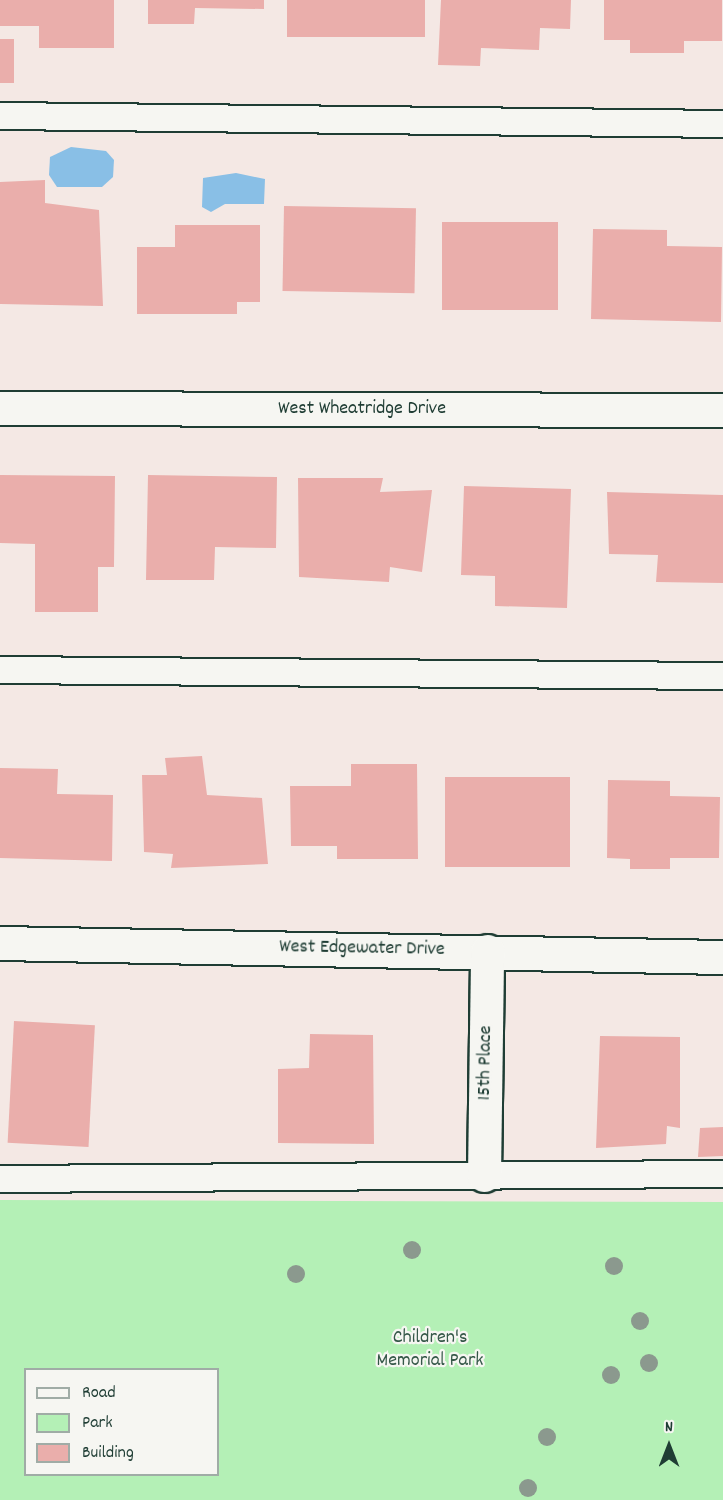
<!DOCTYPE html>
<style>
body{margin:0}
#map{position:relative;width:723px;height:1500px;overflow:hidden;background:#f4e8e4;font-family:Dekko,sans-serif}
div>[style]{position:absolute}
.green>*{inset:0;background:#b4f0b6}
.water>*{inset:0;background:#89bfe6}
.building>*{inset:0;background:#eaaeab;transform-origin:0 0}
.roads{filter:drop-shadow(2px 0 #1f3d34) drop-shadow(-2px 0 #1f3d34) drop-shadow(0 2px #1f3d34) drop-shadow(0 -2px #1f3d34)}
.lane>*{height:26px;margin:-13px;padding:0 13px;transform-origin:13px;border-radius:13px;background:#f6f6f2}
.street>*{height:33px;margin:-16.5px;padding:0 16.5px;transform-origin:16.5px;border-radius:16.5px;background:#f6f6f2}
.trees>*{width:18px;height:18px;margin:-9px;border-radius:50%;background:#8b998e}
span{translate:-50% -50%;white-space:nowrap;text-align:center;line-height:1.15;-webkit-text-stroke:4.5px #f6f6f2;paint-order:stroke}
.street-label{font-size:20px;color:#1f3d34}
.park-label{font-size:20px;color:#355848}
.legend{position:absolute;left:24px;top:1368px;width:195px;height:108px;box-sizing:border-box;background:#f6f6f2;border:2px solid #a0aca6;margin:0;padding:8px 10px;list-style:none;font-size:18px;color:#1f3d34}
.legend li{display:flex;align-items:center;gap:12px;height:30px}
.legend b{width:30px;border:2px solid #a0aca6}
.north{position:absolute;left:639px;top:1416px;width:60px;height:60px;-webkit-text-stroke:4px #f6f6f2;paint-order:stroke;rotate:0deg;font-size:16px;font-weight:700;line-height:24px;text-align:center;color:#1f3d34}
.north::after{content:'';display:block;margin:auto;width:21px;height:27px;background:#1f3d34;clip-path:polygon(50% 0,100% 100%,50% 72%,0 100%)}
</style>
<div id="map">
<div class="green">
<i style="clip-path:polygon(evenodd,0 1200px,723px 1202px,723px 1500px,0 1500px,0 1200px,26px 1370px,218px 1370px,218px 1474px,26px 1474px,26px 1370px)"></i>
</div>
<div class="water">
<i style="clip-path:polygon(71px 147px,106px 151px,114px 160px,113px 177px,102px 187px,57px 187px,49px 175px,50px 157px)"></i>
<i style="clip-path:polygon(236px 173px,265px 179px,264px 204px,225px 204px,211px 212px,202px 207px,203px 178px)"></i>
</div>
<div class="building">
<i style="clip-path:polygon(0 0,114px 0,114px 48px,39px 48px,39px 26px,0 26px)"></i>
<i style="clip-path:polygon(148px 0,264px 0,264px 9px,195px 8px,194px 24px,148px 24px)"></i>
<i style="left:287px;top:0;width:138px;height:37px"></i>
<i style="clip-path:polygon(441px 0,571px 0,570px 29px,540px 28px,539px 50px,481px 48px,480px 66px,438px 65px)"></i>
<i style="clip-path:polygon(604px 0,722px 0,722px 41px,684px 41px,684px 53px,630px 53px,630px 40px,604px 40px)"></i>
<i style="left:0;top:39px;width:14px;height:44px"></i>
<i style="clip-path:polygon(45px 180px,45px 203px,99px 210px,103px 306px,0 304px,0 182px)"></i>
<i style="left:284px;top:206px;width:132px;height:85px;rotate:1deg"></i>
<i style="left:442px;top:222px;width:116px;height:88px"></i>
<i style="clip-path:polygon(175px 225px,260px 225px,260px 302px,237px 302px,237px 314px,137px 314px,137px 247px,175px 247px)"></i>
<i style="clip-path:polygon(593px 229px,667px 230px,667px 246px,722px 247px,721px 322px,591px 319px)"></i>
<i style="clip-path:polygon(0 475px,115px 476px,114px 567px,98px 567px,98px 612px,35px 612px,35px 544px,0 543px)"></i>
<i style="clip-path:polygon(148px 475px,277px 477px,276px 548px,215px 547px,214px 580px,146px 580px)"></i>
<i style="clip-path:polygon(298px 478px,383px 478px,380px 492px,432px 490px,422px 572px,390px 567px,389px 582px,299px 577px)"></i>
<i style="clip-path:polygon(464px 486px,571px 489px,567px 608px,495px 606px,495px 576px,461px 575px)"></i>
<i style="clip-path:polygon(607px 492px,723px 495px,723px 583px,656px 582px,658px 555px,609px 554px)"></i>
<i style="clip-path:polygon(202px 756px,207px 795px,262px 798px,268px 864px,171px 868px,173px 854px,144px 852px,142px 775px,167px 775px,165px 758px)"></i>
<i style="clip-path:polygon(351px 764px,417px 764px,418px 859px,337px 859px,337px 846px,291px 846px,290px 786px,351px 786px)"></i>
<i style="clip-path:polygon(0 768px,58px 769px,57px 794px,113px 795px,112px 861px,0 858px)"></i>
<i style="left:445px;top:777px;width:125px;height:90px"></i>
<i style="clip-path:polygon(608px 780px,670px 781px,670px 796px,720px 797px,719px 858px,670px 858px,670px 869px,630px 869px,630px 859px,607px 858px)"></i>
<i style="left:14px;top:1021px;width:81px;height:122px;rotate:3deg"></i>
<i style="clip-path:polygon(310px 1034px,373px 1035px,374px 1144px,278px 1143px,278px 1069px,309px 1068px)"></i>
<i style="clip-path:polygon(600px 1036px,680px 1037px,680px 1128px,667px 1126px,666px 1144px,596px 1148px)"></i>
<i style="clip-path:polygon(723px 1127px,723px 1156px,698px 1157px,700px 1128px)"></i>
</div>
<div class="roads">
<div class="lane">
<i style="left:0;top:116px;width:723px;rotate:0.63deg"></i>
<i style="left:0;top:670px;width:723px;rotate:0.48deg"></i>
<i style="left:0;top:1179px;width:723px;rotate:-0.4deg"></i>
</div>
<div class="street">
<i style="left:0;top:408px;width:723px;rotate:0.16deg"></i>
<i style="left:0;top:943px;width:723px;rotate:1.11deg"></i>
<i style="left:484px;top:1175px;width:224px;rotate:-89.2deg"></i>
</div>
</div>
<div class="trees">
<i style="left:412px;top:1250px"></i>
<i style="left:614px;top:1266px"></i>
<i style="left:296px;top:1274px"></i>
<i style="left:640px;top:1321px"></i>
<i style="left:649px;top:1363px"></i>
<i style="left:611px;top:1375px"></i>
<i style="left:547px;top:1437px"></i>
<i style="left:528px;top:1488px"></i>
</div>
<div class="street-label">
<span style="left:362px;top:409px">West Wheatridge Drive</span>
<span style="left:362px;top:949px;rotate:1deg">West Edgewater Drive</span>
<span style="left:486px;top:1063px;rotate:-89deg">15th Place</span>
</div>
<div class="park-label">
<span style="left:430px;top:1350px">Children's<br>Memorial Park</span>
</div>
<ul class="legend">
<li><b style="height:8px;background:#f6f6f2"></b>Road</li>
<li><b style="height:16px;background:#b4f0b6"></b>Park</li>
<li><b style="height:16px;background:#eaaeab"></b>Building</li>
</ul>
<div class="north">N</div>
</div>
